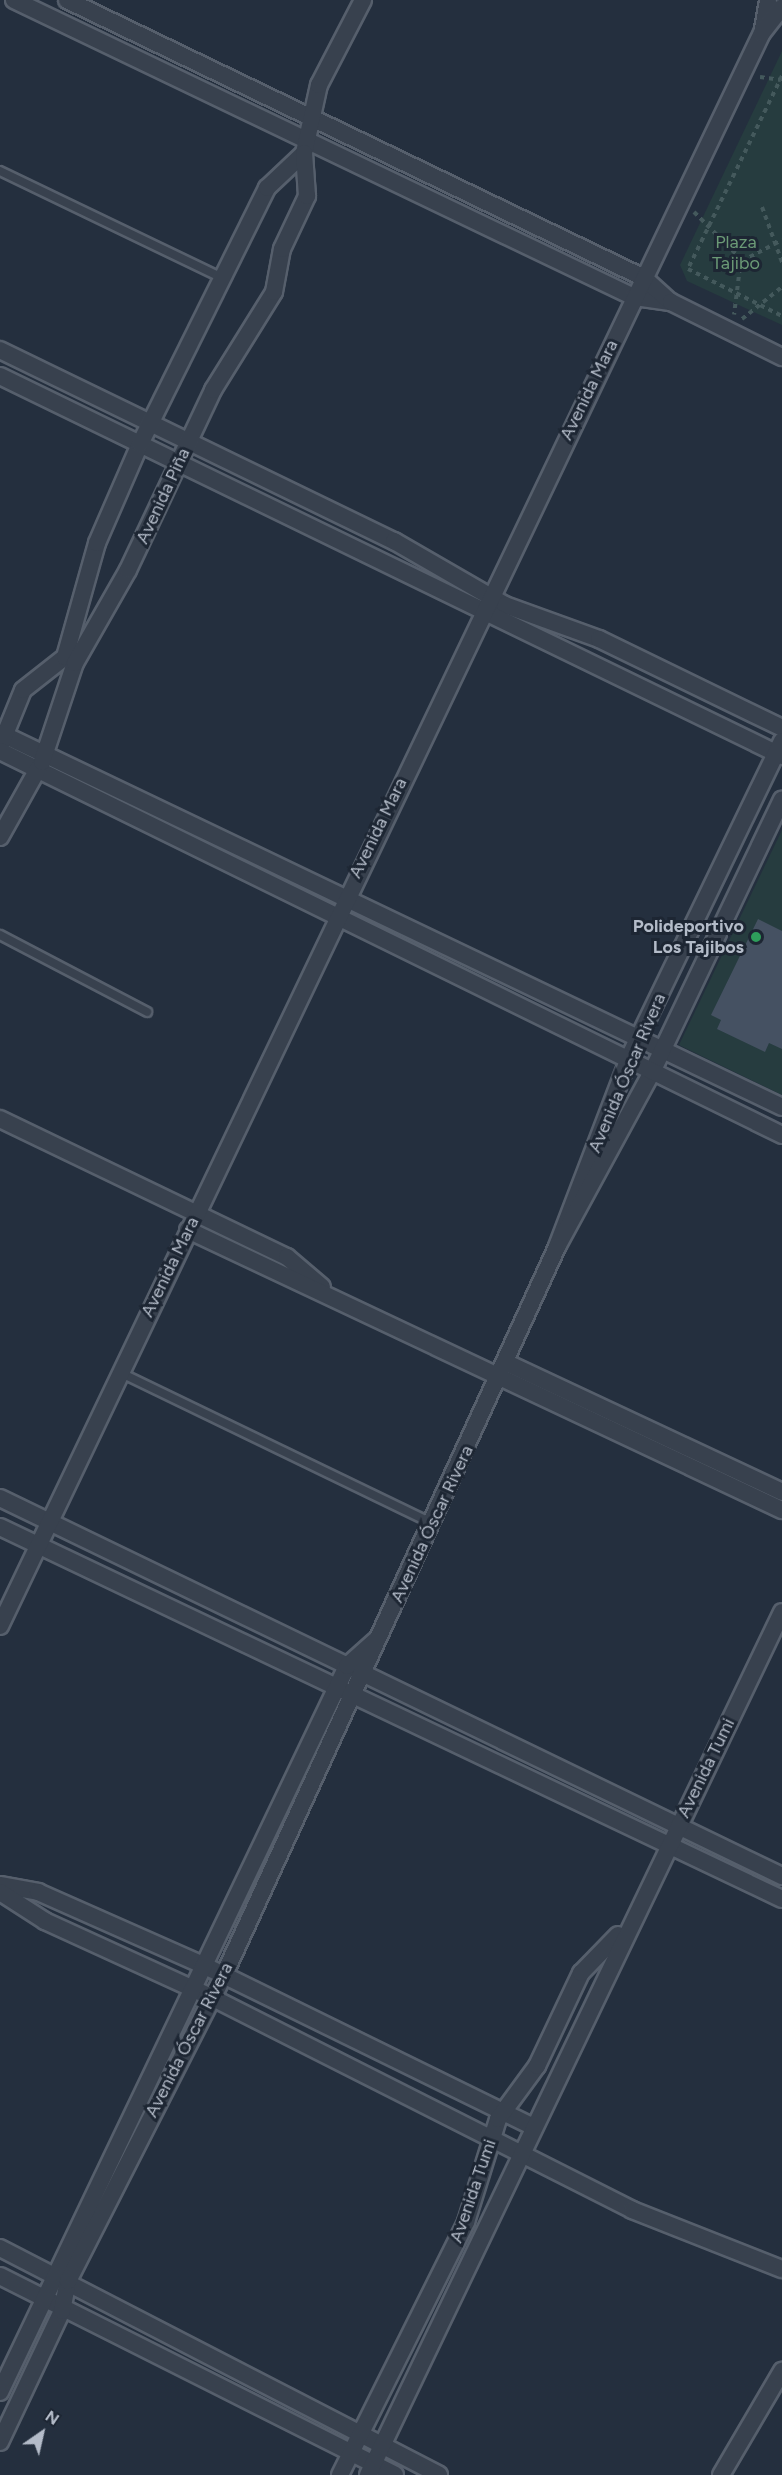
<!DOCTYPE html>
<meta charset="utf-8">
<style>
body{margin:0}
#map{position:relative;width:782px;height:2475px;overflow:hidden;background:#242f3e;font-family:Figtree,sans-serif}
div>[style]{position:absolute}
.green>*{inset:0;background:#263c3f}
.building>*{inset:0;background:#455162}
.path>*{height:4px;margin-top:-2px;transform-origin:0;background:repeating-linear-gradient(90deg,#44595c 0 4.5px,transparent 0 9px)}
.roads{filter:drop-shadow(2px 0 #565f6c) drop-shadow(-2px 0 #565f6c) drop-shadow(0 2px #565f6c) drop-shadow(0 -2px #565f6c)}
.service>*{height:8px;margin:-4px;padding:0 4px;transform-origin:4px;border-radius:4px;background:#38414e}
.minor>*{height:16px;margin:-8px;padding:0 8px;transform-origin:8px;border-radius:8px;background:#38414e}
.dots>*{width:16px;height:16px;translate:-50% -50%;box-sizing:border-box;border:3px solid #1d2633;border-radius:50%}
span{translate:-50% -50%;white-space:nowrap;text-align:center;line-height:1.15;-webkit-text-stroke:6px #1d2633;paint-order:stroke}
.park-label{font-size:18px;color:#6b9a76}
.street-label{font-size:18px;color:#b4bcc9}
.poi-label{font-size:18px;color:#b4bcc9;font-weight:700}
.right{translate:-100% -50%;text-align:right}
.north{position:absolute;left:12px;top:2403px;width:60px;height:60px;-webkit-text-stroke:4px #1d2633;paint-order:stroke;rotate:34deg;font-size:16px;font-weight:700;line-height:24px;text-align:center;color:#b4bcc9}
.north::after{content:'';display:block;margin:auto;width:21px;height:27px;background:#b4bcc9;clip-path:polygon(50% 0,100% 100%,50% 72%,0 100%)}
</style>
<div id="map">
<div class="green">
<i style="clip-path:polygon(782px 51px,782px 325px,687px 281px,680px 265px)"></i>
<i style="clip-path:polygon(782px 830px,782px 1095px,679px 1045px)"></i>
</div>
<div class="building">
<i style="clip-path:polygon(758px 919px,782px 931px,782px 1049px,769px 1043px,765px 1052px,717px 1029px,721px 1020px,711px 1015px)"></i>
</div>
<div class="path">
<i style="left:782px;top:76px;width:215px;rotate:116deg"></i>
<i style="left:688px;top:269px;width:105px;rotate:26.6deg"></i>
<i style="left:760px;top:77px;width:21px;rotate:8deg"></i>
<i style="left:762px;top:207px;width:59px;rotate:70deg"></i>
<i style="left:694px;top:212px;width:66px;rotate:45deg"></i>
<i style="left:741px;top:259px;width:56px;rotate:97.1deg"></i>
<i style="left:742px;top:261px;width:45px;rotate:-27.7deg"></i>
<i style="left:742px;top:319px;width:51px;rotate:-38.7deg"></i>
</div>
<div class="roads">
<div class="service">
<i style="left:0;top:171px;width:246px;rotate:25.7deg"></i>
<i style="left:0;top:935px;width:166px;rotate:27.6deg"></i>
<i style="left:119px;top:1372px;width:348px;rotate:25.8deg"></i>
</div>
<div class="minor">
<i style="left:14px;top:0;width:687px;rotate:25.6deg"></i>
<i style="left:634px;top:297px;width:37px;rotate:8deg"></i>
<i style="left:67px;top:0;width:640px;rotate:25.72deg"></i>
<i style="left:644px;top:278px;width:36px;rotate:42deg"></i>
<i style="left:671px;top:302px;width:124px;rotate:26.4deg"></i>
<i style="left:763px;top:29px;width:29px;rotate:-80deg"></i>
<i style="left:0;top:350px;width:438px;rotate:25.9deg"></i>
<i style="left:394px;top:541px;width:128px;rotate:30deg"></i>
<i style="left:505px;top:605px;width:100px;rotate:19.9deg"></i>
<i style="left:599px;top:639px;width:203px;rotate:25.9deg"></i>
<i style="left:0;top:376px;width:869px;rotate:25.92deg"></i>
<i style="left:0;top:733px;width:867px;rotate:25.56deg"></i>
<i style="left:782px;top:741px;width:352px;rotate:115.8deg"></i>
<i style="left:629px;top:1058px;width:202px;rotate:110.9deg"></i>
<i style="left:557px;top:1247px;width:199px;rotate:-61.5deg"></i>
<i style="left:652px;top:1072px;width:302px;rotate:-64.5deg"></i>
<i style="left:1px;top:744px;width:58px;rotate:-67.8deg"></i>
<i style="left:23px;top:690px;width:53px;rotate:-38.2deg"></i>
<i style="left:65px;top:657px;width:118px;rotate:-74.3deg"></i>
<i style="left:97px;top:543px;width:108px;rotate:-66.5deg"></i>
<i style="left:140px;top:444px;width:286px;rotate:-63.6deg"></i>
<i style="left:267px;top:188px;width:51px;rotate:-43.4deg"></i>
<i style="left:304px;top:153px;width:70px;rotate:-77.6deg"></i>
<i style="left:319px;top:85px;width:96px;rotate:-62.6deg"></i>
<i style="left:0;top:751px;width:871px;rotate:26.15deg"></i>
<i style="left:0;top:837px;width:86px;rotate:-60.8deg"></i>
<i style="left:42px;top:762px;width:104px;rotate:-71.6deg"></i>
<i style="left:75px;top:663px;width:107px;rotate:-60.3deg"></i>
<i style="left:128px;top:570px;width:199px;rotate:-64.7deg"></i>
<i style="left:213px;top:390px;width:115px;rotate:-58.1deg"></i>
<i style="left:274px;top:292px;width:44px;rotate:-79.5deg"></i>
<i style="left:282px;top:249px;width:59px;rotate:-64.7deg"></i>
<i style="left:307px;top:196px;width:43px;rotate:-94deg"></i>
<i style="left:0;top:1119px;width:318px;rotate:25.7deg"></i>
<i style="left:287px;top:1257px;width:46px;rotate:40.6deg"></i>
<i style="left:188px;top:1230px;width:657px;rotate:25.24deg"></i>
<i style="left:507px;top:1363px;width:304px;rotate:25.1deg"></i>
<i style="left:0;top:1498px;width:869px;rotate:25.8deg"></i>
<i style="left:0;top:1527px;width:866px;rotate:25.44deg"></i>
<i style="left:0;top:1626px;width:1766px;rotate:-64.44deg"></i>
<i style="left:762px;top:33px;width:33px;rotate:-52deg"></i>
<i style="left:0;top:1885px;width:39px;rotate:10deg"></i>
<i style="left:38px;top:1892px;width:180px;rotate:23.9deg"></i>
<i style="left:203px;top:1965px;width:365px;rotate:26.1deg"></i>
<i style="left:0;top:1892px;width:54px;rotate:32.8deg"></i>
<i style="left:45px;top:1921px;width:180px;rotate:24.6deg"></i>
<i style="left:209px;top:1996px;width:474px;rotate:26.8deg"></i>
<i style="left:632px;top:2210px;width:161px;rotate:21.5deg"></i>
<i style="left:0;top:2248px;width:494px;rotate:27.3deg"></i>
<i style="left:0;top:2276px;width:442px;rotate:26.7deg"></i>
<i style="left:0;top:2392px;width:805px;rotate:-64.45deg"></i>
<i style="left:347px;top:1666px;width:38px;rotate:-42deg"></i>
<i style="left:0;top:2442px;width:145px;rotate:-64.7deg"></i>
<i style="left:62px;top:2311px;width:31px;rotate:-79deg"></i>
<i style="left:68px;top:2281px;width:343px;rotate:-63deg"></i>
<i style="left:224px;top:1975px;width:801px;rotate:-65.42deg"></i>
<i style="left:340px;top:2475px;width:283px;rotate:-63.5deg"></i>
<i style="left:466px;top:2222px;width:108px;rotate:-72.7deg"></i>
<i style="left:498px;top:2119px;width:66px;rotate:-53.7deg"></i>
<i style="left:537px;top:2066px;width:103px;rotate:-64.7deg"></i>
<i style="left:581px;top:1973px;width:53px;rotate:-45.8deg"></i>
<i style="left:368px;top:2475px;width:957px;rotate:-64.37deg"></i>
<i style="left:721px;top:2475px;width:121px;rotate:-59.6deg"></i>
</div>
</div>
<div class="dots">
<i style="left:756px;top:937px;background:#2e9e5b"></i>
</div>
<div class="park-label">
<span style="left:736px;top:253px">Plaza<br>Tajibo</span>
</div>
<div class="street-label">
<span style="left:589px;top:390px;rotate:-64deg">Avenida Mara</span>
<span style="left:163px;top:496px;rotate:-65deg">Avenida Piña</span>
<span style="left:378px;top:828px;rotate:-64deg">Avenida Mara</span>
<span style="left:627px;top:1073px;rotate:-67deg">Avenida Óscar Rivera</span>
<span style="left:170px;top:1267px;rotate:-64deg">Avenida Mara</span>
<span style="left:432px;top:1524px;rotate:-65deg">Avenida Óscar Rivera</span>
<span style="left:706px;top:1768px;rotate:-64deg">Avenida Tumi</span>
<span style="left:189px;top:2040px;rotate:-63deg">Avenida Óscar Rivera</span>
<span style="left:473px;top:2191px;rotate:-71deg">Avenida Tumi</span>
</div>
<div class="poi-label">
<span class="right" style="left:744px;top:937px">Polideportivo<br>Los Tajibos</span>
</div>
<div class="north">N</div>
</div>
